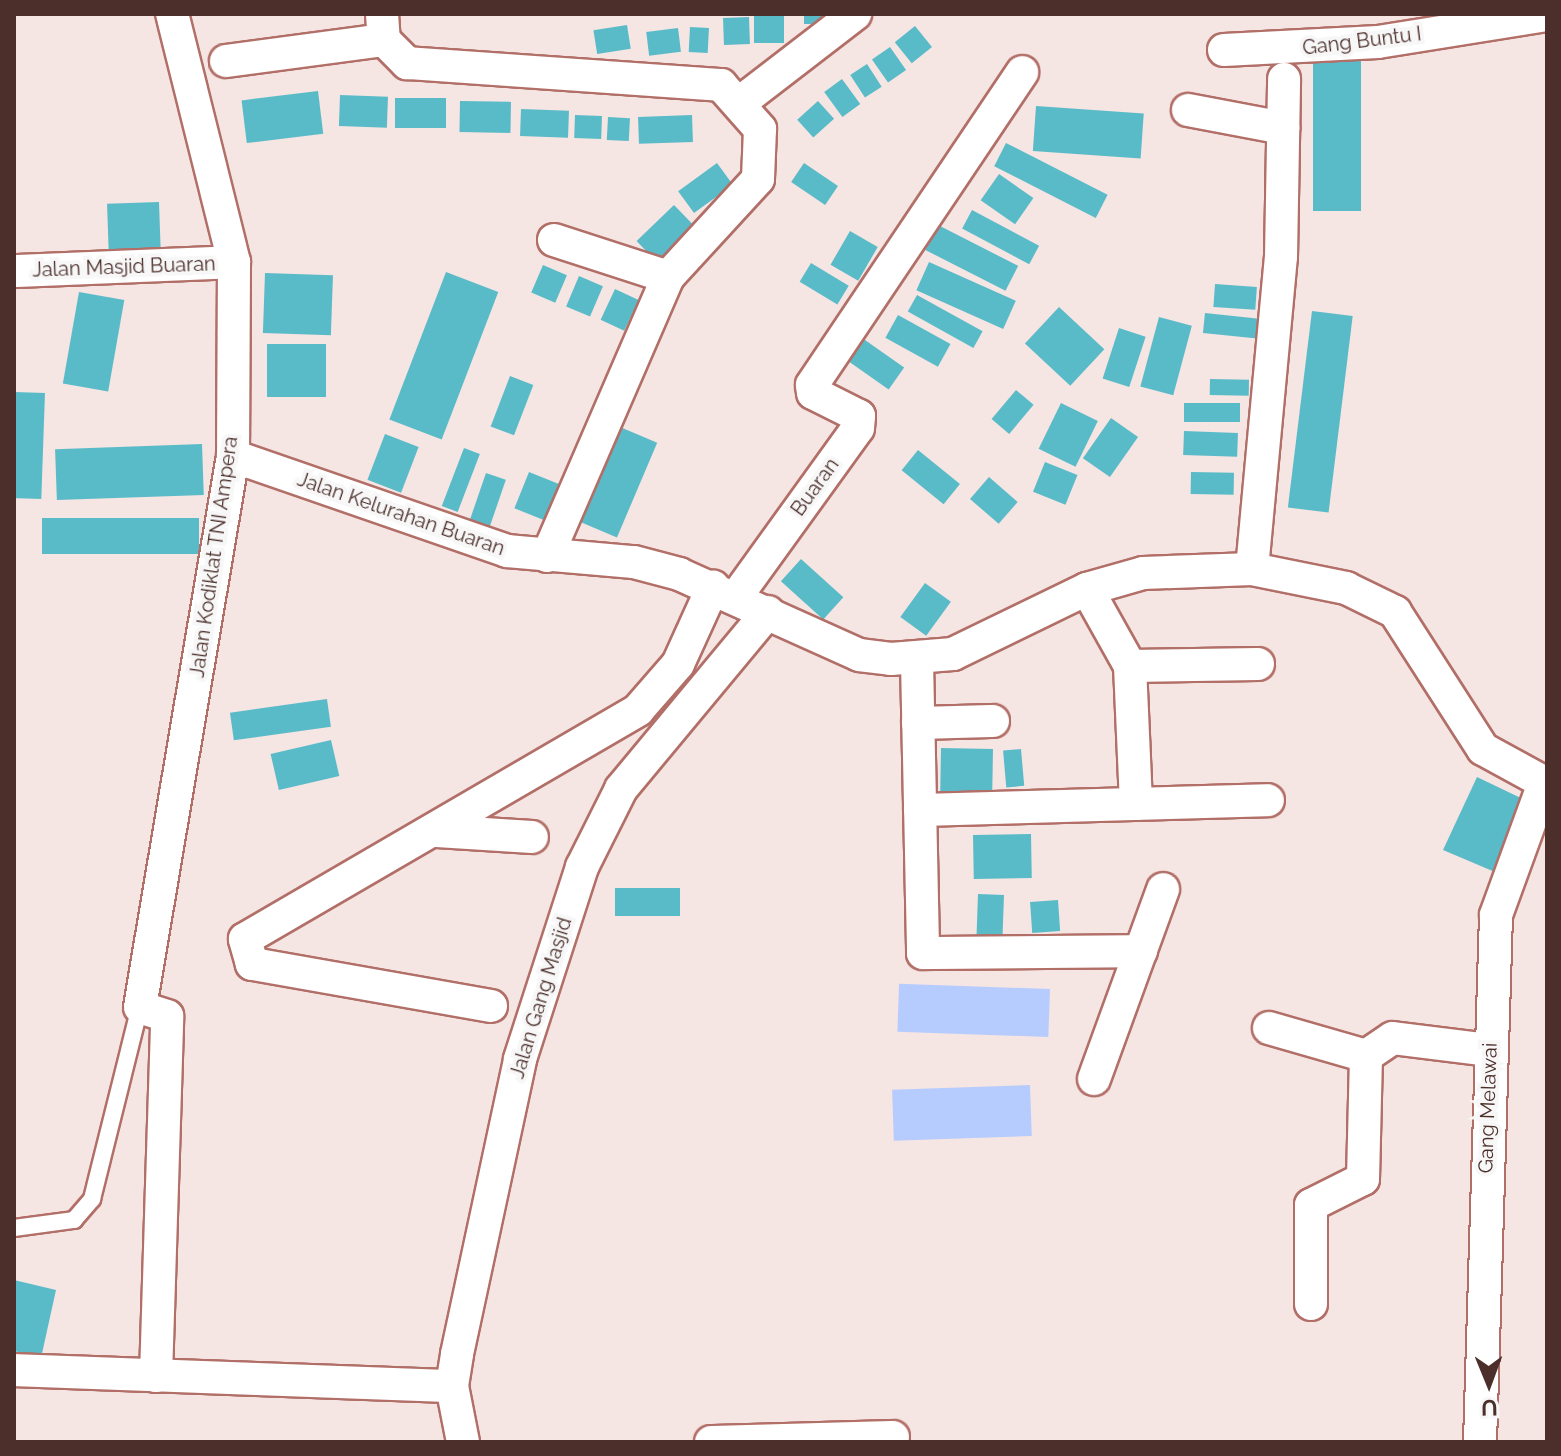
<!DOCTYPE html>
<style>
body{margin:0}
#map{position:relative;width:1561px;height:1456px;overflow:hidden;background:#f5e5e3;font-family:Raleway,sans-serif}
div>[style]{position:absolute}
.water>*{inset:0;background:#b7ccfe;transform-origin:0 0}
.building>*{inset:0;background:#5abbc8;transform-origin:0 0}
.roads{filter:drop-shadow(2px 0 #b26f68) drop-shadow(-2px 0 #b26f68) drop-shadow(0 2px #b26f68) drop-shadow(0 -2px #b26f68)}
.lane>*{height:16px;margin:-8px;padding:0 8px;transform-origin:8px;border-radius:8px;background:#fff}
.street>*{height:32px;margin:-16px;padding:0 16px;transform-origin:16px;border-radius:16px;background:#fff}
span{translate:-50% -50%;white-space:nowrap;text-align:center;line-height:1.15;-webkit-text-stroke:8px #f7f7f7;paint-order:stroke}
.street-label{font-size:20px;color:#4c2f2b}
.frame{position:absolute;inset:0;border:16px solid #4c2f2b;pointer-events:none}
.north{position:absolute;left:1449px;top:1344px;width:80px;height:80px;-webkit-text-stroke:6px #f7f7f7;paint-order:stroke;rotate:179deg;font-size:22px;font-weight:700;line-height:32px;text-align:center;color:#4c2f2b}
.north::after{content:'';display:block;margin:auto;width:28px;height:36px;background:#4c2f2b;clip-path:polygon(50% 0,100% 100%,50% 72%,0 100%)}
</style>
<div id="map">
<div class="water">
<i style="left:1050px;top:989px;width:48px;height:151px;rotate:92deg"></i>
<i style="left:1030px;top:1085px;width:51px;height:138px;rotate:88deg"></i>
</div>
<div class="building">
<i style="left:754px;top:14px;width:30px;height:29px"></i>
<i style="left:804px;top:14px;width:30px;height:10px"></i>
<i style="left:749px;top:17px;width:27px;height:26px;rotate:88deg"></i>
<i style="left:627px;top:25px;width:24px;height:34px;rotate:81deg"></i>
<i style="left:915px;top:26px;width:27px;height:26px;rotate:51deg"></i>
<i style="left:690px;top:27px;width:19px;height:25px;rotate:3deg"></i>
<i style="left:678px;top:28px;width:24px;height:32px;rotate:83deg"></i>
<i style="left:890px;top:47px;width:28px;height:22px;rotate:55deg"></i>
<i style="left:1313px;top:60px;width:48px;height:151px"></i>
<i style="left:867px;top:64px;width:27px;height:20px;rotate:57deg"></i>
<i style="left:842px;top:79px;width:31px;height:22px;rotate:54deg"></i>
<i style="left:318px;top:91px;width:43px;height:77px;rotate:83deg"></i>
<i style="left:340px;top:95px;width:48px;height:31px;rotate:2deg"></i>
<i style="left:395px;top:98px;width:51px;height:30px"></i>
<i style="left:460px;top:101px;width:51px;height:31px;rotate:1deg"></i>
<i style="left:818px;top:101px;width:24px;height:28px;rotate:48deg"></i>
<i style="left:1036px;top:106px;width:108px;height:45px;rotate:4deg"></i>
<i style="left:521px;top:109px;width:48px;height:27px;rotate:2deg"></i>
<i style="left:575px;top:115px;width:27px;height:23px;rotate:2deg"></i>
<i style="left:692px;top:115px;width:27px;height:54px;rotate:88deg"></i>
<i style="left:608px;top:117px;width:22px;height:23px;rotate:3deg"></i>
<i style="left:1006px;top:143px;width:114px;height:26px;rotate:27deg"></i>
<i style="left:717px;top:163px;width:27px;height:48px;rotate:54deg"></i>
<i style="left:804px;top:163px;width:41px;height:23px;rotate:34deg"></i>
<i style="left:999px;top:174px;width:42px;height:32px;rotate:35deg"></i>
<i style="left:159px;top:202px;width:48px;height:52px;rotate:88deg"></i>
<i style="left:674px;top:205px;width:30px;height:52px;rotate:46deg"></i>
<i style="left:972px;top:210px;width:76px;height:21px;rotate:28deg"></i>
<i style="left:938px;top:225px;width:90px;height:28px;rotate:27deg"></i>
<i style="left:850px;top:231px;width:32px;height:39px;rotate:30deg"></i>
<i style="left:929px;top:262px;width:95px;height:31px;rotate:24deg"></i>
<i style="left:811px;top:263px;width:44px;height:22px;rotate:31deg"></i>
<i style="left:543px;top:265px;width:26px;height:30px;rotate:23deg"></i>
<i style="left:446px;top:272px;width:56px;height:158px;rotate:21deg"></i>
<i style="left:265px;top:273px;width:68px;height:60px;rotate:2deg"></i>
<i style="left:579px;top:276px;width:26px;height:33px;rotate:23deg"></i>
<i style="left:1215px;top:284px;width:42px;height:23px;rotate:4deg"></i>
<i style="left:615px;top:289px;width:26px;height:34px;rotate:25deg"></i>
<i style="left:79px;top:292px;width:46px;height:93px;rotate:10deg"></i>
<i style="left:917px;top:295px;width:75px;height:19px;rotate:29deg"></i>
<i style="left:1059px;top:307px;width:62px;height:50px;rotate:43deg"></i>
<i style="left:1312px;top:311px;width:41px;height:198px;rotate:7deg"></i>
<i style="left:1205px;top:313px;width:57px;height:20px;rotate:6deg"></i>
<i style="left:898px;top:315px;width:60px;height:26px;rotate:29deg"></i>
<i style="left:1159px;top:317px;width:34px;height:72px;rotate:15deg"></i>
<i style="left:1119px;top:328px;width:28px;height:53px;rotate:18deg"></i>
<i style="left:855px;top:333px;width:60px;height:27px;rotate:35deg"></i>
<i style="left:267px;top:344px;width:59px;height:53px"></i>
<i style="left:510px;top:376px;width:25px;height:54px;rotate:21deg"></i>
<i style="left:1210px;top:379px;width:39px;height:16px;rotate:1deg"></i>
<i style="left:1016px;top:390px;width:23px;height:38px;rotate:40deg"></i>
<i style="left:14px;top:392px;width:31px;height:106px;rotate:2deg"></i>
<i style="left:1061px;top:403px;width:41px;height:51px;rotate:26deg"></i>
<i style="left:1184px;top:403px;width:56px;height:19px"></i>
<i style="left:1111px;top:418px;width:33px;height:49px;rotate:35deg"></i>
<i style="left:613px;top:424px;width:48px;height:103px;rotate:23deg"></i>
<i style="left:1184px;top:431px;width:54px;height:24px;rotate:2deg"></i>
<i style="left:385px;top:434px;width:36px;height:49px;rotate:21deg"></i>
<i style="left:202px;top:444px;width:51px;height:147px;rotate:88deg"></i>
<i style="left:464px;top:448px;width:17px;height:62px;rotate:21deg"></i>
<i style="left:918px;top:450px;width:54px;height:26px;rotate:39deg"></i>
<i style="left:1045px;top:462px;width:35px;height:32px;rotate:22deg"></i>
<i style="left:529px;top:472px;width:37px;height:39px;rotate:22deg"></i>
<i style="left:1191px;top:472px;width:43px;height:22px;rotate:1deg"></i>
<i style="left:486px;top:473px;width:21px;height:56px;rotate:19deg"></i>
<i style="left:989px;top:477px;width:38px;height:29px;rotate:41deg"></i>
<i style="left:42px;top:518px;width:157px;height:36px"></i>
<i style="left:801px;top:559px;width:57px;height:30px;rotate:42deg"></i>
<i style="left:925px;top:583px;width:32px;height:42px;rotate:36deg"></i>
<i style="left:327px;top:699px;width:28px;height:98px;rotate:82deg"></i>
<i style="left:331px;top:740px;width:37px;height:62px;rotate:77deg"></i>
<i style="left:941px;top:748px;width:52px;height:44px;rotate:1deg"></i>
<i style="left:1021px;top:749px;width:37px;height:18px;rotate:85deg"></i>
<i style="clip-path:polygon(1477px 777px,1527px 801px,1502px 875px,1443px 850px)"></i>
<i style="left:1031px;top:834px;width:44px;height:58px;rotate:89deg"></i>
<i style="left:680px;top:888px;width:28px;height:65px;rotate:90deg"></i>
<i style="left:978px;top:894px;width:26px;height:44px;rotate:2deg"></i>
<i style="left:1058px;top:900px;width:31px;height:28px;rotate:86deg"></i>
<i style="clip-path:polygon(14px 1280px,56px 1290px,41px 1358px,14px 1351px)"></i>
</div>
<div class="roads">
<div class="lane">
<i style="left:14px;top:1228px;width:61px;rotate:-7.6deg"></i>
<i style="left:74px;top:1220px;width:28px;rotate:-49deg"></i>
<i style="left:92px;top:1199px;width:198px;rotate:-76deg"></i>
</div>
<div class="street">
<i style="left:382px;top:14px;width:26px;rotate:86deg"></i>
<i style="left:384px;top:40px;width:33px;rotate:45deg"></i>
<i style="left:407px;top:63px;width:315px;rotate:4deg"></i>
<i style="left:721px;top:85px;width:59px;rotate:48.4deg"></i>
<i style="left:760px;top:129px;width:50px;rotate:92.3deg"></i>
<i style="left:758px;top:179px;width:133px;rotate:132.6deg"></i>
<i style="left:668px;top:277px;width:304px;rotate:113.4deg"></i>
<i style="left:1224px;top:50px;width:154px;rotate:-3deg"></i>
<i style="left:1378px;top:42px;width:171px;rotate:-9.1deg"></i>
<i style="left:226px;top:61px;width:159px;rotate:-7.6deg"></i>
<i style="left:742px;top:101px;width:143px;rotate:-37.6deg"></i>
<i style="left:1188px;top:110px;width:97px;rotate:10.7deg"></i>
<i style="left:554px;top:240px;width:120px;rotate:18deg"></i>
<i style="left:14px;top:271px;width:220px;rotate:-2.3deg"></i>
<i style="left:233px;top:456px;width:290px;rotate:19.1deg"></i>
<i style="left:507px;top:551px;width:127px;rotate:5deg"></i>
<i style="left:634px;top:562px;width:47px;rotate:14.9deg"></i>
<i style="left:679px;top:574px;width:197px;rotate:24.2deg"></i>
<i style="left:859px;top:655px;width:32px;rotate:7deg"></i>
<i style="left:891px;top:659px;width:62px;rotate:-4.6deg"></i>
<i style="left:953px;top:654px;width:149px;rotate:-25.9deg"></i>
<i style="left:1087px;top:589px;width:58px;rotate:-15.9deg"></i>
<i style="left:1143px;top:573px;width:109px;rotate:-2.1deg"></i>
<i style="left:1252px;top:569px;width:96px;rotate:11.4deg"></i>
<i style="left:1346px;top:588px;width:55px;rotate:26.1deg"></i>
<i style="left:1395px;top:612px;width:163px;rotate:57.3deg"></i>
<i style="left:1483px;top:749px;width:73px;rotate:28.7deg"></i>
<i style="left:1252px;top:569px;width:313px;rotate:-84.7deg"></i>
<i style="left:1281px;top:257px;width:178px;rotate:-89deg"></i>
<i style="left:1087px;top:589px;width:88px;rotate:60.8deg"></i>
<i style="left:1130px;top:666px;width:138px;rotate:87.5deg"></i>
<i style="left:736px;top:597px;width:208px;rotate:-54.2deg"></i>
<i style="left:858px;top:428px;width:12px;rotate:-85deg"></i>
<i style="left:859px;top:416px;width:51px;rotate:-153.4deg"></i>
<i style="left:813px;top:393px;width:8px;rotate:-97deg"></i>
<i style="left:812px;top:385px;width:377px;rotate:-56.1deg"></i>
<i style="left:917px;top:661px;width:292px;rotate:88.8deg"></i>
<i style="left:923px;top:953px;width:218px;rotate:-0.5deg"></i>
<i style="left:1130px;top:666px;width:128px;rotate:-0.9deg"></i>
<i style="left:918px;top:723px;width:75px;rotate:-1.5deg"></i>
<i style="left:920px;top:810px;width:348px;rotate:-1.6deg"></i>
<i style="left:437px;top:831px;width:95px;rotate:3.6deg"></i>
<i style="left:491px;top:1006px;width:243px;rotate:-170deg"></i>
<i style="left:252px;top:964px;width:26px;rotate:-106deg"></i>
<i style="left:245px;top:939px;width:455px;rotate:-30.2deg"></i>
<i style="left:638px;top:710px;width:61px;rotate:-49deg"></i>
<i style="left:678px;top:664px;width:85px;rotate:-65.6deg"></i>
<i style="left:1269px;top:1028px;width:101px;rotate:16.1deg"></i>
<i style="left:1094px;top:1079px;width:202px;rotate:-70deg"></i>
<i style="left:1311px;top:1304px;width:99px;rotate:-90deg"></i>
<i style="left:1311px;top:1205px;width:58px;rotate:-26.6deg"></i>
<i style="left:1363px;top:1179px;width:123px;rotate:-88.6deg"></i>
<i style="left:1366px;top:1056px;width:32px;rotate:-34deg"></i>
<i style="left:1393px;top:1038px;width:98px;rotate:7.1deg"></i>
<i style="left:14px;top:1370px;width:438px;rotate:2.1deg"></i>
<i style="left:156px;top:1376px;width:360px;rotate:-88.2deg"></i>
<i style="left:167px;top:1016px;width:28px;rotate:-162deg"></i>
<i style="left:140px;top:1007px;width:559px;rotate:-80.42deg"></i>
<i style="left:233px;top:456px;width:194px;rotate:-89.7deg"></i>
<i style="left:234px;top:262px;width:256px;rotate:-104deg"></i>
<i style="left:463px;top:1442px;width:57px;rotate:-101.1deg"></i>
<i style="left:452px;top:1386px;width:32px;rotate:-81deg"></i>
<i style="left:457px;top:1354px;width:302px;rotate:-77.9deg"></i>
<i style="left:520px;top:1059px;width:202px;rotate:-72.1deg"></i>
<i style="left:582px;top:867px;width:87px;rotate:-63.4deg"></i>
<i style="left:621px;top:789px;width:230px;rotate:-50.3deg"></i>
<i style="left:711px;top:1442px;width:182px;rotate:-1.6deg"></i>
<i style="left:1480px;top:1442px;width:527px;rotate:-88.26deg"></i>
<i style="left:1496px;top:915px;width:140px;rotate:-70deg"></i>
</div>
</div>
<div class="street-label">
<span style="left:1362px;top:41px;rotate:-7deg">Gang Buntu I</span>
<span style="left:124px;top:267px;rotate:-2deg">Jalan Masjid Buaran</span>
<span style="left:815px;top:487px;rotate:-54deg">Buaran</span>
<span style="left:401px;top:514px;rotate:19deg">Jalan Kelurahan Buaran</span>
<span style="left:214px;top:557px;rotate:-82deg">Jalan Kodiklat TNI Ampera</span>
<span style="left:541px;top:998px;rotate:-73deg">Jalan Gang Masjid</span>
<span style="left:1488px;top:1108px;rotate:-88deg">Gang Melawai</span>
</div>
<div class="frame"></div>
<div class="north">U</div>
</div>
